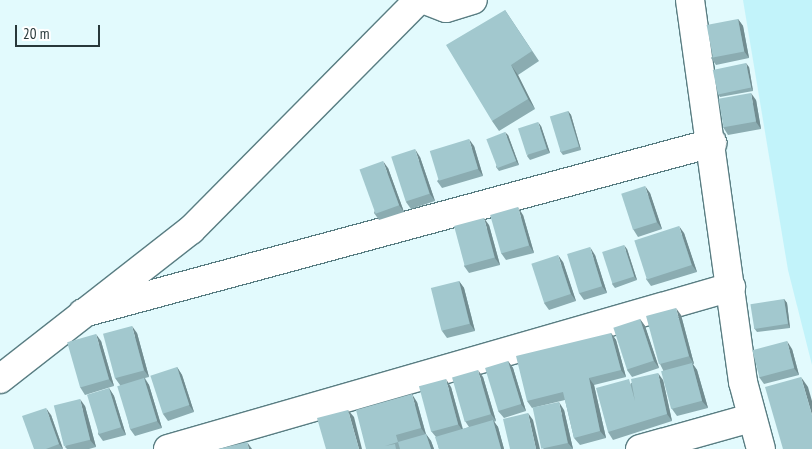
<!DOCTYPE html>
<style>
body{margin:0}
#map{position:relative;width:812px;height:449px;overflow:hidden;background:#e2fafd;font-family:"PT Sans Narrow",sans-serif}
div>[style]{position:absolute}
.built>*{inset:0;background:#c2f3fa}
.roads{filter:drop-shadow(1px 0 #597d82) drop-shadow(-1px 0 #597d82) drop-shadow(0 1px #597d82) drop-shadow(0 -1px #597d82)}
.minor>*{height:28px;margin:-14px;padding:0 14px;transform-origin:14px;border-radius:14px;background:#fff}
.wall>*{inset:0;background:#8bacb1}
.shaded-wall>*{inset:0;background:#718c90}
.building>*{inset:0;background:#a2c8ce;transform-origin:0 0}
span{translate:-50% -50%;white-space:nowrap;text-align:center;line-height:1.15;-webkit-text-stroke:5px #fff;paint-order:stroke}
.scale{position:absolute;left:15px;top:25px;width:85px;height:22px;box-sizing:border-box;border:2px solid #28383a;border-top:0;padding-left:6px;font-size:15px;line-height:18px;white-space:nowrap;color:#28383a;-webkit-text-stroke:4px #fff;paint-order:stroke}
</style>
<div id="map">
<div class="built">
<i style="clip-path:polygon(743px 0,812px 0,812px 365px,788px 270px)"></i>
</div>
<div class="roads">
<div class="minor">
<i style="left:425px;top:0;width:22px;rotate:21deg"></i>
<i style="left:446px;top:8px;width:28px;rotate:-17deg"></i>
<i style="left:690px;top:0;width:386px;rotate:82.1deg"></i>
<i style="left:743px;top:382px;width:69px;rotate:75deg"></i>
<i style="left:83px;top:313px;width:652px;rotate:-15.12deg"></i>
<i style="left:0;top:379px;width:242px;rotate:-38deg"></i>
<i style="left:191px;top:230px;width:324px;rotate:-45.3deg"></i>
<i style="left:168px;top:449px;width:586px;rotate:-16.05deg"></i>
<i style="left:640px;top:449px;width:115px;rotate:-15.6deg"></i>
</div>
</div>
<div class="wall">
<i style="clip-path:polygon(505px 10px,539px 61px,518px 75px,535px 109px,499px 131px,492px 121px)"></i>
<i style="clip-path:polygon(738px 19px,743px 26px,749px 58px,716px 65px,711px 58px)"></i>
<i style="clip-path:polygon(749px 67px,753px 91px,720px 97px,718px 94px)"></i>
<i style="clip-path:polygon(756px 100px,761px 129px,728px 135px,723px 127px)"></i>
<i style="clip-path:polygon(568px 111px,571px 115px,581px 150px,563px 155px,560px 151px)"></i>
<i style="clip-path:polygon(541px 126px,550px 153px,530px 160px,527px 156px)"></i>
<i style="clip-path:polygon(508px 135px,519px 165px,499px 171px,496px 167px)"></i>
<i style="clip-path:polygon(474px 146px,483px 176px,442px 188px,437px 181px)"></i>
<i style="clip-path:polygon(420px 157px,435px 201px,411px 209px,406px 202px)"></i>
<i style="clip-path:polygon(388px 168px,404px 212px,379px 220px,374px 213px)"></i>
<i style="clip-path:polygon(650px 193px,662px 229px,638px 237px,633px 229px)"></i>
<i style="clip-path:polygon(523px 215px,534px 253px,506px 260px,501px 253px)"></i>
<i style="clip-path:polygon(489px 225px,500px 265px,469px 273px,464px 266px)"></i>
<i style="clip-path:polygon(684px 233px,697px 272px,651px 286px,646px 279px)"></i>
<i style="clip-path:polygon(627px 249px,637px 280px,615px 288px,612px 284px)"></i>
<i style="clip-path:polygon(595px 255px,607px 293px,584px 300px,579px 293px)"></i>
<i style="clip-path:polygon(563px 262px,576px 301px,549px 310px,544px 303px)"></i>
<i style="clip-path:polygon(459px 281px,464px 288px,475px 331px,447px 338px,442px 331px)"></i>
<i style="clip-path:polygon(784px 299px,787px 303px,790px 328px,757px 332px,754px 328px)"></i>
<i style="clip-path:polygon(681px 315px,694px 364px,693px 364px,697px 370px,708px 408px,677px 416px,672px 409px,663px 370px,660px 364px)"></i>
<i style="clip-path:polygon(640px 319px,645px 326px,659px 368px,632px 377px,627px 370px)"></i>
<i style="clip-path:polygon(137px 333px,149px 377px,145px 378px,149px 385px,162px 428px,135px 436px,130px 429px,120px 385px,115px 378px)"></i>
<i style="clip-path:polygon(611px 333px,616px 340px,626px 377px,594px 385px,606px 438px,580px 445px,574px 438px,565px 400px,532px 408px,527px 401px)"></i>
<i style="clip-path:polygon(101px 341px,114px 386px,85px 395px,80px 387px)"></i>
<i style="clip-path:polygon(792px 349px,799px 375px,764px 384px,759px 377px)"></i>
<i style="clip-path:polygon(508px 361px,513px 368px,526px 411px,504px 418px,498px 411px)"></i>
<i style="clip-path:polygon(177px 367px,182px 375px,194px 412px,168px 421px,163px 414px)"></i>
<i style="clip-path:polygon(483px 377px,496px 421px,494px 422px,498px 427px,504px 449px,439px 449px,436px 437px,431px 431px,451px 387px,463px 429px,469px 427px,465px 421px)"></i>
<i style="clip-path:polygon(663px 380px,672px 421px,613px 440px,608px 432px,631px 383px)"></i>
<i style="clip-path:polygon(109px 388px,114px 396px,126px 435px,103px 441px,98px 434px)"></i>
<i style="clip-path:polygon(417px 402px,426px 434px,431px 441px,434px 449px,366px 449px)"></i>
<i style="clip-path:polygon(85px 406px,96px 447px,89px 449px,67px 449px,65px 447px)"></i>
<i style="clip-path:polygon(564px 410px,573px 449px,543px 449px)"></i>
<i style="clip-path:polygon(51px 415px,63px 449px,34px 449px)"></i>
</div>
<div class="shaded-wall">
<i style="clip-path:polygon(738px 19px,743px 26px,749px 58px,744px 51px)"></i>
<i style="clip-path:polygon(746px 63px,749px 67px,753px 91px,751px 87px)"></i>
<i style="clip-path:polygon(511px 65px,518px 75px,535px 109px,528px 99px)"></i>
<i style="clip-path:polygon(751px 93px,756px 100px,761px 129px,756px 122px)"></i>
<i style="clip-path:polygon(568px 111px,571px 115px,581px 150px,579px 146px)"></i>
<i style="clip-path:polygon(538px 122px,541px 126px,550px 153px,547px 149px)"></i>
<i style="clip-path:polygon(505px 132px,508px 135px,519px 165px,516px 161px)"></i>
<i style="clip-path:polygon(469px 139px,474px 146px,483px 176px,478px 169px)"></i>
<i style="clip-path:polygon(415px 149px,420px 157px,435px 201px,430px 194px)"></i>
<i style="clip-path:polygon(383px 161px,388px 168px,404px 212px,399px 205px)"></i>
<i style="clip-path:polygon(645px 186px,650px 193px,662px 229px,657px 222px)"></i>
<i style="clip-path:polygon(518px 207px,523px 215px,534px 253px,529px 245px)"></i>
<i style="clip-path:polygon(484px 218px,489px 225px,500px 265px,495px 258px)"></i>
<i style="clip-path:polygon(679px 226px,684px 233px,697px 272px,692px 265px)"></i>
<i style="clip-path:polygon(624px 245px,627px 249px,637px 280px,634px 276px)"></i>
<i style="clip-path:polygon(590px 247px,595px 255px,607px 293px,602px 286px)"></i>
<i style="clip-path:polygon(558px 255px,563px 262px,576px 301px,571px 294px)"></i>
<i style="clip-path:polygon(459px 281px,464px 288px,475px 331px,470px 324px)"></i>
<i style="clip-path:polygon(784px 299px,787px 303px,790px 328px,788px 324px)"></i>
<i style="clip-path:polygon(676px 308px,681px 315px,694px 364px,689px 356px)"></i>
<i style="clip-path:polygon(640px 319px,645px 326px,659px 368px,654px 361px)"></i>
<i style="clip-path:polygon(132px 326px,137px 333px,149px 377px,144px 370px)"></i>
<i style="clip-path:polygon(611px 333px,616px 340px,626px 377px,621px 370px)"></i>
<i style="clip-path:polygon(96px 334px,101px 341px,114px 386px,109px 379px)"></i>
<i style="clip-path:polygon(787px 341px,792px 349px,799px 375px,794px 368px)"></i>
<i style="clip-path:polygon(508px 361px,513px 368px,526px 411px,521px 404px)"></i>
<i style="clip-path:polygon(692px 363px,697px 370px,708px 408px,702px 401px)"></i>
<i style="clip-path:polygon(177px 367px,182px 375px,194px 412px,189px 405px)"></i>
<i style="clip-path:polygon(478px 370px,483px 377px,496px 421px,491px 414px)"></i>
<i style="clip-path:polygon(658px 373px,663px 380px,672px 421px,667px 414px)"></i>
<i style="clip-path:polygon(801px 377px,808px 387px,812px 401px,812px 415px)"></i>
<i style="clip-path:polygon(144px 378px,149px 385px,162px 428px,157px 421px)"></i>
<i style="clip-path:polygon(589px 378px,594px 385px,606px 438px,600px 431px)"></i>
<i style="clip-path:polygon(446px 379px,451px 387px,463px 431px,458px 424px)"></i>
<i style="clip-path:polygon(109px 388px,114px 396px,126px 435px,121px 427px)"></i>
<i style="clip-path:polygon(412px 394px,417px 402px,426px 435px,421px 428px)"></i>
<i style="clip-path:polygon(80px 399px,85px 406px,96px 447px,90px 440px)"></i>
<i style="clip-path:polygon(559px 402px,564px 410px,573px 449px,568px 443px)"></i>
<i style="clip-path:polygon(46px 408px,51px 415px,63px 449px,59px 444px)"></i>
<i style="clip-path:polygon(348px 410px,354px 417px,362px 449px,359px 449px)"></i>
<i style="clip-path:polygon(528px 413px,533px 420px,540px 449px,536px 449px)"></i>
<i style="clip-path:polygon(493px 420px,498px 427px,504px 449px,501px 449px)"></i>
<i style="clip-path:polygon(426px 434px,431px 441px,434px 449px,431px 449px)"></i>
<i style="clip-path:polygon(247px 442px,252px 449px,249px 449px)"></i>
</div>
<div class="building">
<i style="clip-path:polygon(505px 10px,532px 51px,511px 65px,528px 99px,492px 121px,446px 45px)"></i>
<i style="left:738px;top:19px;width:33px;height:32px;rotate:79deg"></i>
<i style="left:746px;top:63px;width:25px;height:34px;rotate:78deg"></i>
<i style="left:751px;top:93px;width:29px;height:33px;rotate:80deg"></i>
<i style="left:568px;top:111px;width:37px;height:19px;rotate:73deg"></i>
<i style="left:538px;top:122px;width:28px;height:21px;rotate:72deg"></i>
<i style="left:505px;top:132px;width:31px;height:20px;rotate:69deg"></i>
<i style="left:469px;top:139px;width:31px;height:41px;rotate:73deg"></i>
<i style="left:415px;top:149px;width:47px;height:25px;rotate:72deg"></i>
<i style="left:383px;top:161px;width:47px;height:25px;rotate:70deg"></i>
<i style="left:645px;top:186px;width:38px;height:25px;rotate:72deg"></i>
<i style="left:518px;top:207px;width:40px;height:29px;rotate:74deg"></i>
<i style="left:484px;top:218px;width:41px;height:31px;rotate:75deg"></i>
<i style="left:679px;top:226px;width:41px;height:47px;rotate:72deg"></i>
<i style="left:624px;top:245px;width:33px;height:23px;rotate:72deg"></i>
<i style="left:590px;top:247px;width:41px;height:24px;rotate:73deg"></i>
<i style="left:558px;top:255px;width:41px;height:28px;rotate:72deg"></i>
<i style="left:459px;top:281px;width:44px;height:29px;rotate:76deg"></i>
<i style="left:784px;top:299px;width:25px;height:34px;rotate:81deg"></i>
<i style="left:676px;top:308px;width:50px;height:31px;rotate:75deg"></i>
<i style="left:640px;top:319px;width:44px;height:28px;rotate:72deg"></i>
<i style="left:132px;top:326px;width:46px;height:30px;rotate:75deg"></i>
<i style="clip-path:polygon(611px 333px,621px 370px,589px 378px,600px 431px,574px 438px,563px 392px,527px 401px,516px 356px)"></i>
<i style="left:96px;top:334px;width:47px;height:30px;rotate:74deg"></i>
<i style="left:787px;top:341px;width:28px;height:36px;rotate:75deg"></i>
<i style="left:508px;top:361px;width:45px;height:24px;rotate:73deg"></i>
<i style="left:692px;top:363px;width:39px;height:32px;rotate:75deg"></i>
<i style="left:177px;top:367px;width:40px;height:28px;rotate:72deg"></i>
<i style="left:478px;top:370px;width:46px;height:27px;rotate:74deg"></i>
<i style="clip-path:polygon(658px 373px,667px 414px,608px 432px,596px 388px,629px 379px,635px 401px,631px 379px)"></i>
<i style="clip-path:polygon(801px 377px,812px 415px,812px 449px,783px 449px,765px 387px)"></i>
<i style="left:144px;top:378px;width:45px;height:28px;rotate:73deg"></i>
<i style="left:446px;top:379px;width:47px;height:28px;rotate:75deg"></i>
<i style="left:109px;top:388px;width:41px;height:23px;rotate:73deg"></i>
<i style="clip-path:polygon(412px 394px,421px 428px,396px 435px,398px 442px,385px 446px,395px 444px,396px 449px,366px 449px,356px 410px)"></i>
<i style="left:80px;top:399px;width:42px;height:27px;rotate:76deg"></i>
<i style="left:559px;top:402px;width:42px;height:27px;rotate:78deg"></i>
<i style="clip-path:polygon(46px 408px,59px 444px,46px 449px,34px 449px,22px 416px)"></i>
<i style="clip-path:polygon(348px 410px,359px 449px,326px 449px,317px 418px)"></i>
<i style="clip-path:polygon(528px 413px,536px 449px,510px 449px,503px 419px)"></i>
<i style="clip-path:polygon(493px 420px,501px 449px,439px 449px,435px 437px)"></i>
<i style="clip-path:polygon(426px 434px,431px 449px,400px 449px,398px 442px)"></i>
<i style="clip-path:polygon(247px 442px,249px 449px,218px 449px)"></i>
</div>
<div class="scale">20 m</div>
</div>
